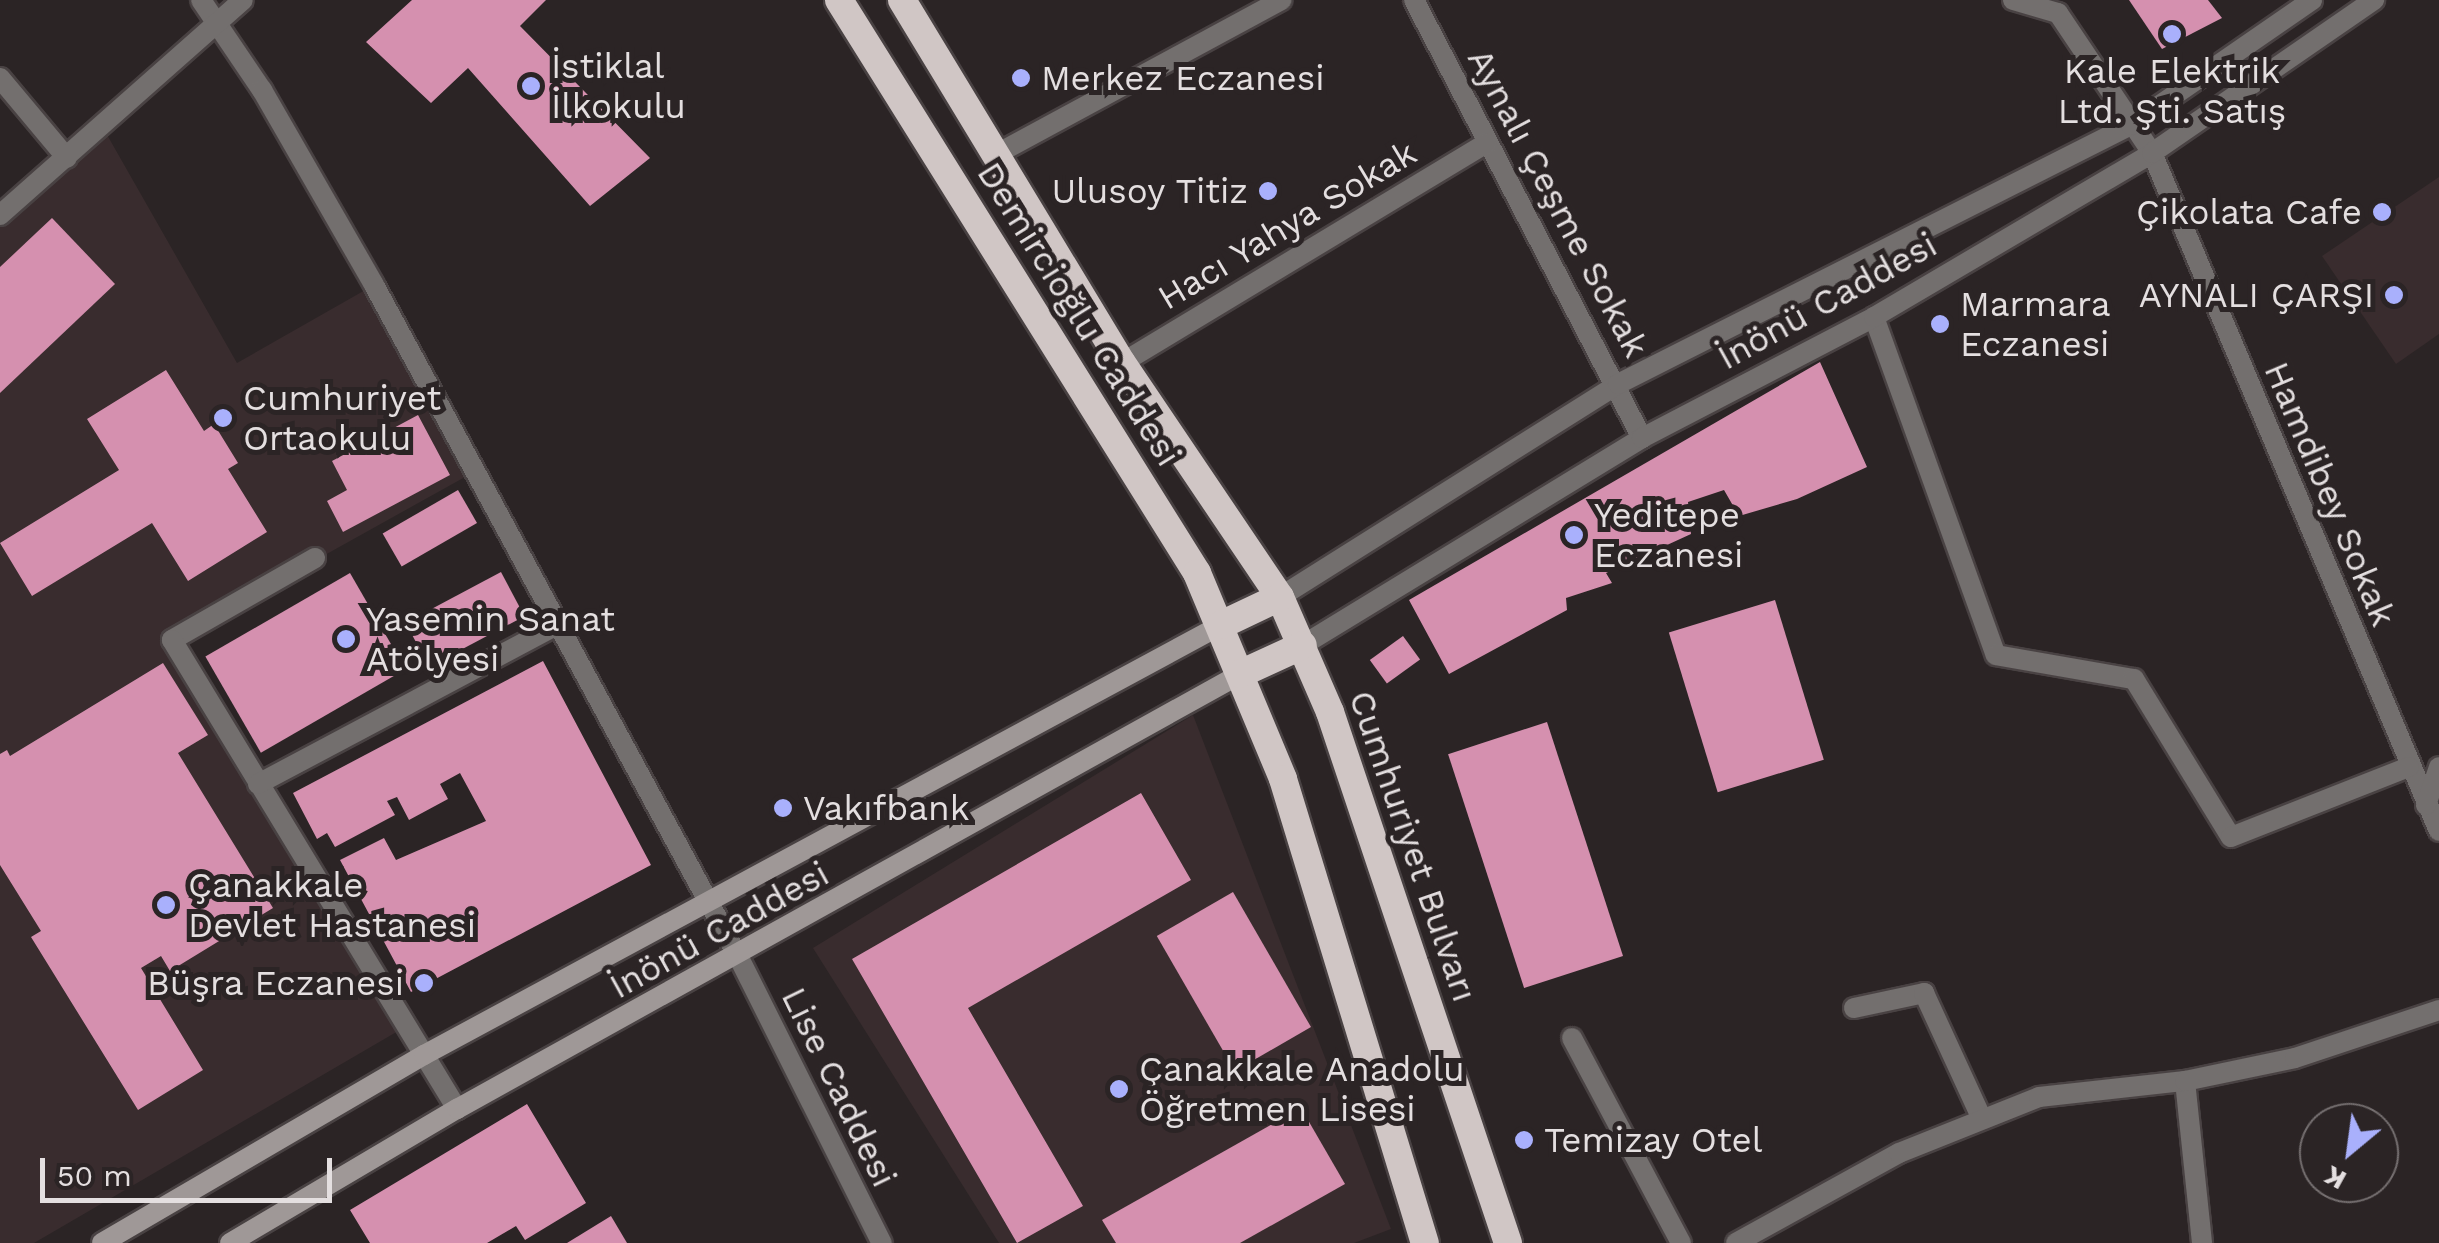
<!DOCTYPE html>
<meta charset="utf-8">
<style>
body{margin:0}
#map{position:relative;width:2439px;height:1243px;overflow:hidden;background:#2b2425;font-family:"Work Sans",sans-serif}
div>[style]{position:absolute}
.built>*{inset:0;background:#392c2e}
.building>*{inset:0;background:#d590af;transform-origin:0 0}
.roads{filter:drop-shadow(2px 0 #494243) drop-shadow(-2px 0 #494243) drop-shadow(0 2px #494243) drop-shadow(0 -2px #494243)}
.minor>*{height:20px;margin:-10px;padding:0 10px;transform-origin:10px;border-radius:10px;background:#736f6e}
.tertiary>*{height:20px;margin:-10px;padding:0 10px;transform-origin:10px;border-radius:10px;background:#736f6e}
.secondary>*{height:20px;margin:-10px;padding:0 10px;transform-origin:10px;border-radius:10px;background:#9f9897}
.trunk>*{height:28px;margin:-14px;padding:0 14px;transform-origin:14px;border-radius:14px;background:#d0c6c5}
.dots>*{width:28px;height:28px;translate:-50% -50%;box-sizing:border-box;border:5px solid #2b2425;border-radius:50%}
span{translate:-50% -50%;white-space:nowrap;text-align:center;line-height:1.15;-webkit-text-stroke:10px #2b2425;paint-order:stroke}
.poi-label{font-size:35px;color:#e4dfe0}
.left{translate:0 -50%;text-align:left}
.right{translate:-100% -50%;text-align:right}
.street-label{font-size:35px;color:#e4dfe0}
.north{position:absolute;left:2299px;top:1103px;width:100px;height:100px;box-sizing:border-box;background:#2b2425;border:2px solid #756f70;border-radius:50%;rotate:209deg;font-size:28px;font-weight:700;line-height:40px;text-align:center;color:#e4dfe0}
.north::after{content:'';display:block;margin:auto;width:35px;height:45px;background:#a9b0fc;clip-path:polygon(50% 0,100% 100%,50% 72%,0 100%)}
.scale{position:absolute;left:40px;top:1158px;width:292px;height:45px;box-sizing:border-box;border:5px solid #e4dfe0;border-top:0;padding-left:12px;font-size:30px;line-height:35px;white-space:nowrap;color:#e4dfe0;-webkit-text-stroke:8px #2b2425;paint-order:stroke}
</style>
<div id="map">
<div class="built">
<i style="clip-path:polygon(102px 126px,237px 363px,374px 285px,474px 472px,172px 640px,405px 1027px,34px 1243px,0 1243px,0 215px)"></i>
<i style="clip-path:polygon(2439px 177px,2439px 334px,2396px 364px,2322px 256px)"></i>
<i style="clip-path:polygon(1193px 715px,1391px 1229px,1354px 1243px,999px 1243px,813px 948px)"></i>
</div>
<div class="building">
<i style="clip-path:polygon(412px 0,546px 0,520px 26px,650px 158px,590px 206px,468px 68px,431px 103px,366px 42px)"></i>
<i style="clip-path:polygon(2129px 0,2208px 0,2222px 18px,2162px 49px)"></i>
<i style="clip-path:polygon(52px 218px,115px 284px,0 393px,0 267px)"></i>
<i style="clip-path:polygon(1820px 362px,1867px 467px,1797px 499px,1739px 516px,1724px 490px,1688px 502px,1691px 534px,1606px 573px,1612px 583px,1566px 598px,1567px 610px,1449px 674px,1409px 600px)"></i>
<i style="clip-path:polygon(166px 370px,204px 431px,214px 424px,238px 463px,228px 469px,267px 532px,188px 581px,152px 523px,32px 596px,0 543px,119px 470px,87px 419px)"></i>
<i style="clip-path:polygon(418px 415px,450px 475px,343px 532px,327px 501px,347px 490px,332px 461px)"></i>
<i style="left:458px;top:490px;width:38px;height:87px;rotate:60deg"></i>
<i style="left:501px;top:572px;width:50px;height:108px;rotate:62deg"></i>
<i style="left:350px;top:573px;width:111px;height:167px;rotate:60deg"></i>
<i style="left:1775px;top:600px;width:167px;height:111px;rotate:73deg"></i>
<i style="left:1403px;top:636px;width:29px;height:41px;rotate:54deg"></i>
<i style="clip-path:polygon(543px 661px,651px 865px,411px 992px,340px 860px,384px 838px,396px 860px,486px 821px,460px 773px,440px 784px,448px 799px,409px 820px,397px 797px,387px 801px,395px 815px,335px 847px,327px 833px,317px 839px,293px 793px)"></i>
<i style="clip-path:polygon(163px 663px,208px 735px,178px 753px,273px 908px,170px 971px,161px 956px,141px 968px,203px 1070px,138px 1110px,31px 937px,41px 931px,0 865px,0 754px,7px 750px,10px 756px)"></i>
<i style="left:1547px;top:722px;width:246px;height:104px;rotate:72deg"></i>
<i style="clip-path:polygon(1141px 793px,1191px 880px,968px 1008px,1083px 1206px,1017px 1243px,852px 959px)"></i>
<i style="left:1233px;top:892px;width:156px;height:88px;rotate:60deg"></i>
<i style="clip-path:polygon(527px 1104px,586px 1203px,525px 1240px,516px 1226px,487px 1243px,370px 1243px,350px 1210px)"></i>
<i style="clip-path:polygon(1301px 1108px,1345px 1184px,1240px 1243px,1116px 1243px,1102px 1220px)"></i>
<i style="clip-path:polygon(611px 1216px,627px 1243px,567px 1243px)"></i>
</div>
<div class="roads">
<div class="minor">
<i style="left:201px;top:0;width:109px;rotate:55.9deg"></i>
<i style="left:262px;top:90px;width:225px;rotate:60.1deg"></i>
<i style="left:374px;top:285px;width:766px;rotate:61.53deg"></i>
<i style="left:739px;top:958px;width:319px;rotate:63.4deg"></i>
<i style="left:1414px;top:0;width:494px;rotate:62.5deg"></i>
<i style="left:2013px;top:0;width:47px;rotate:16.1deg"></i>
<i style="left:2058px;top:13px;width:169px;rotate:56.1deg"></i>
<i style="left:2152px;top:153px;width:736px;rotate:67.06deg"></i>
<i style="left:0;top:78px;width:104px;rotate:50.1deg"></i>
<i style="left:993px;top:156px;width:328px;rotate:-28.4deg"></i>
<i style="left:0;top:215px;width:324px;rotate:-41.5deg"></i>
<i style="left:1874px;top:317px;width:359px;rotate:70.2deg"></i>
<i style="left:1996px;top:655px;width:140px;rotate:9.9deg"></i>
<i style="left:2134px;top:679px;width:185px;rotate:58.5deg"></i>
<i style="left:2231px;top:837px;width:191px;rotate:-21.5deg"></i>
<i style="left:1122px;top:363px;width:425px;rotate:-31.1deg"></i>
<i style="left:315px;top:558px;width:165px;rotate:150.2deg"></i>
<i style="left:172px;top:640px;width:549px;rotate:58.71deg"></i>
<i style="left:258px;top:784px;width:336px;rotate:-28deg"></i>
<i style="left:2426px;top:805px;width:40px;rotate:-71.1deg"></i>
<i style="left:1854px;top:1008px;width:72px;rotate:-12.1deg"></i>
<i style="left:1924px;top:993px;width:139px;rotate:65.3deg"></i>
<i style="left:1572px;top:1038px;width:232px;rotate:62deg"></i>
<i style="left:2185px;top:1081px;width:163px;rotate:84deg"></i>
<i style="left:1736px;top:1243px;width:186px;rotate:-28.9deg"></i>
<i style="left:1899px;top:1153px;width:151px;rotate:-21.8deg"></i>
<i style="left:2039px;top:1097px;width:147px;rotate:-6.3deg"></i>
<i style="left:2185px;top:1081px;width:112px;rotate:-11.8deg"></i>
<i style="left:2295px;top:1058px;width:152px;rotate:-18.4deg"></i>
</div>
<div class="tertiary">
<i style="left:1280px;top:597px;width:400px;rotate:-32.2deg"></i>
<i style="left:1618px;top:384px;width:575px;rotate:-26.79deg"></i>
<i style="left:2131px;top:125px;width:220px;rotate:-34.6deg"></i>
<i style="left:1303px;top:645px;width:397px;rotate:-31.4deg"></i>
<i style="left:1642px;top:438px;width:262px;rotate:-27.5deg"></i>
<i style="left:1874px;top:317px;width:323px;rotate:-30.5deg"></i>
<i style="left:2152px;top:153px;width:270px;rotate:-34.6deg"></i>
</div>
<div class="secondary">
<i style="left:102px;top:1243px;width:373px;rotate:-30.3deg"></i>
<i style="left:424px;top:1055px;width:906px;rotate:-28.35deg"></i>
<i style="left:230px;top:1243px;width:264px;rotate:-30.6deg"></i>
<i style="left:457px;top:1109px;width:896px;rotate:-29.05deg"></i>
</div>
<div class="trunk">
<i style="left:839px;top:0;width:676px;rotate:58deg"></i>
<i style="left:1197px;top:573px;width:223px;rotate:67.3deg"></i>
<i style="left:1283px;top:779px;width:485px;rotate:73deg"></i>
<i style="left:902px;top:0;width:424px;rotate:58.8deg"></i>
<i style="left:1122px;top:363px;width:282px;rotate:56deg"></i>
<i style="left:1280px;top:597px;width:125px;rotate:66.5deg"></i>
<i style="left:1330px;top:712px;width:560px;rotate:71.47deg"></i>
<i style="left:1221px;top:625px;width:65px;rotate:-25.4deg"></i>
<i style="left:1240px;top:674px;width:69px;rotate:-24.7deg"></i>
</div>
</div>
<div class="dots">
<i style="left:2172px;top:34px;background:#a9b0fc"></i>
<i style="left:1021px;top:78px;background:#a9b0fc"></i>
<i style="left:531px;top:86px;background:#a9b0fc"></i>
<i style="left:1268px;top:191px;background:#a9b0fc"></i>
<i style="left:2382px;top:212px;background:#a9b0fc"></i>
<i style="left:2394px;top:295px;background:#a9b0fc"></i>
<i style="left:1940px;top:324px;background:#a9b0fc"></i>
<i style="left:223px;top:418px;background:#a9b0fc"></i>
<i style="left:1574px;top:535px;background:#a9b0fc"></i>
<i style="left:346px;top:639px;background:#a9b0fc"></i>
<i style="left:783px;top:808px;background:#a9b0fc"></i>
<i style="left:166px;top:905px;background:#a9b0fc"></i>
<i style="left:424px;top:983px;background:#a9b0fc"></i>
<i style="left:1119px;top:1089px;background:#a9b0fc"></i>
<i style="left:1524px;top:1140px;background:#a9b0fc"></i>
</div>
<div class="poi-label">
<span class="left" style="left:551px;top:86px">İstiklal<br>İlkokulu</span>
<span style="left:2172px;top:91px">Kale Elektrik<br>Ltd. Şti. Satış</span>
<span class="left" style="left:1041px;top:78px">Merkez Eczanesi</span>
<span class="right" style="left:1248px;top:191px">Ulusoy Titiz</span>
<span class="right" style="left:2362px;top:212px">Çikolata Cafe</span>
<span class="right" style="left:2374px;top:295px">AYNALI ÇARŞI</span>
<span class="left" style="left:1960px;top:324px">Marmara<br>Eczanesi</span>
<span class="left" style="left:243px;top:418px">Cumhuriyet<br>Ortaokulu</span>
<span class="left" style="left:1594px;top:535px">Yeditepe<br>Eczanesi</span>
<span class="left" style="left:366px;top:639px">Yasemin Sanat<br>Atölyesi</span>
<span class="left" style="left:803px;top:808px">Vakıfbank</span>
<span class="left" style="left:188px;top:905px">Çanakkale<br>Devlet Hastanesi</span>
<span class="right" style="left:404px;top:983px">Büşra Eczanesi</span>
<span class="left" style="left:1139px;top:1089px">Çanakkale Anadolu<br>Öğretmen Lisesi</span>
<span class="left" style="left:1544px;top:1140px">Temizay Otel</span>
</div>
<div class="street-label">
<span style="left:1558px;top:203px;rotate:62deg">Aynalı Çeşme Sokak</span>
<span style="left:1287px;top:225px;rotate:-31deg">Hacı Yahya Sokak</span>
<span style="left:1827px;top:301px;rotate:-29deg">İnönü Caddesi</span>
<span style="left:1079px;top:314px;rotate:58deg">Demircioğlu Caddesi</span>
<span style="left:2330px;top:494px;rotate:67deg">Hamdibey Sokak</span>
<span style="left:1413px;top:846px;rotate:71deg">Cumhuriyet Bulvarı</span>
<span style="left:719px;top:930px;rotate:-29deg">İnönü Caddesi</span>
<span style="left:839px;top:1087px;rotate:64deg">Lise Caddesi</span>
</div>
<div class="north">K</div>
<div class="scale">50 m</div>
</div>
